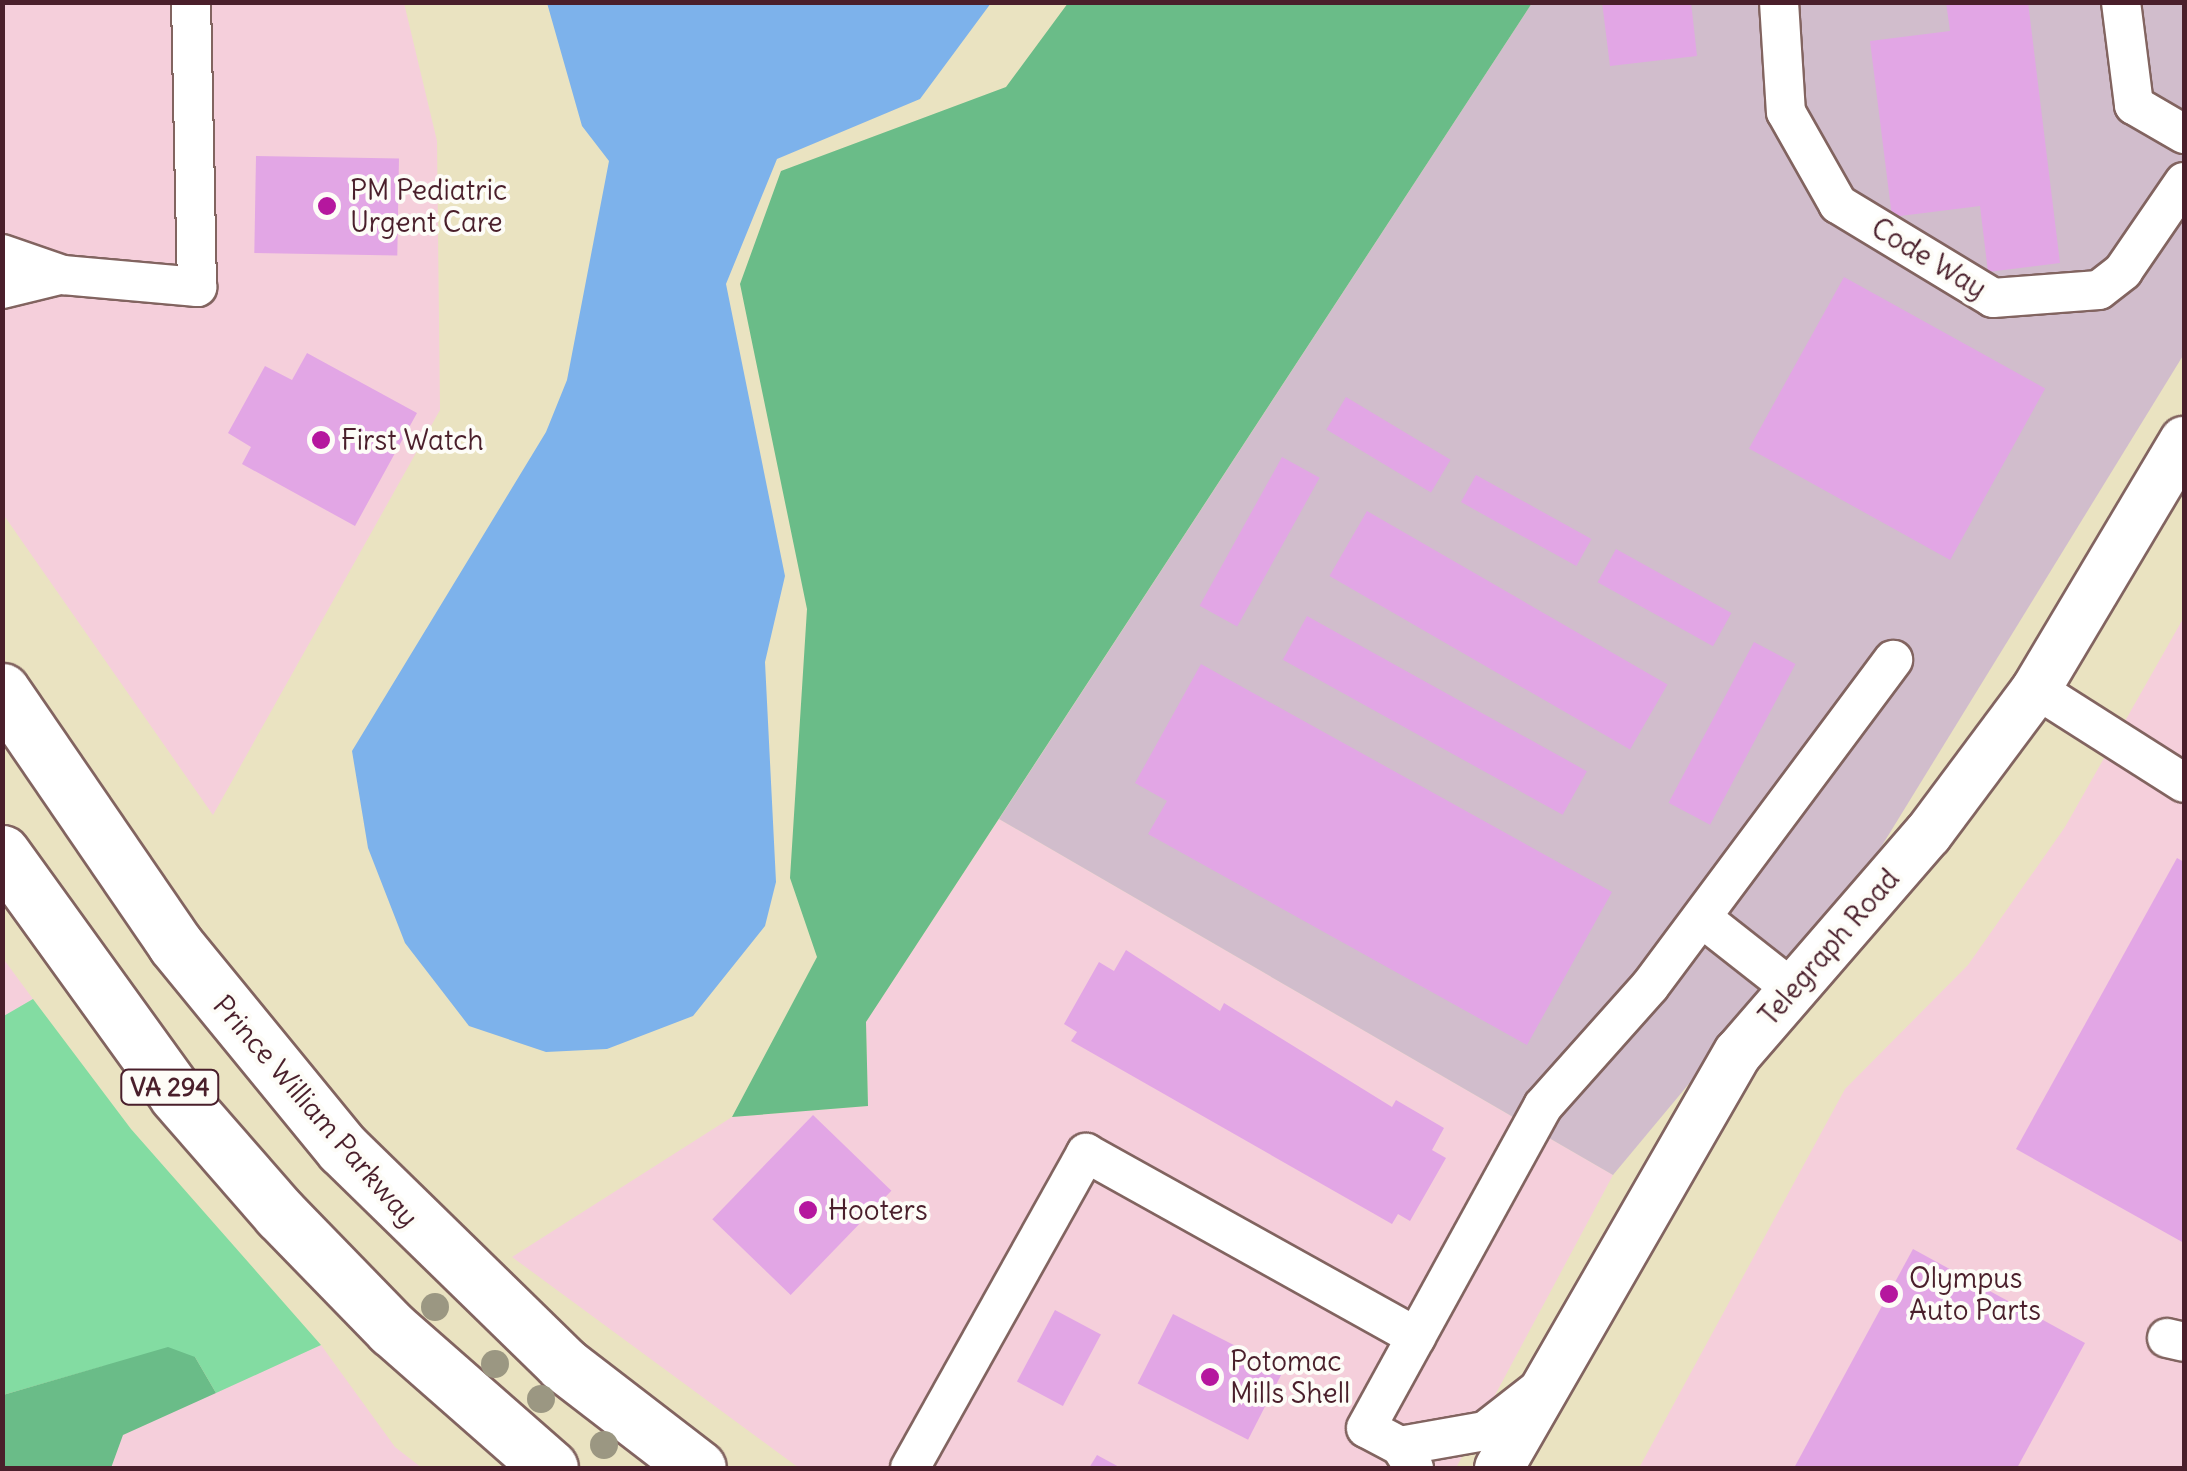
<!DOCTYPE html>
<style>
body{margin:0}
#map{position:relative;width:2187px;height:1471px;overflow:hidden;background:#eae3c1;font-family:Delius,sans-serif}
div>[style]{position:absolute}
.built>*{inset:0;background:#f5cfdb}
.industrial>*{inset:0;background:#d1bdcc}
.green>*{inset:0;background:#83dca2}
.forest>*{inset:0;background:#6abc88}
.water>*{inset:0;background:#7db2eb}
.building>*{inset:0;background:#e2a6e5;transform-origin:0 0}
.roads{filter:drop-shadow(2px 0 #826460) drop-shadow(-2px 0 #826460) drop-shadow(0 2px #826460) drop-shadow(0 -2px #826460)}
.minor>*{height:38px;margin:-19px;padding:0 19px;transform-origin:19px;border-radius:19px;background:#fff}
.major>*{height:48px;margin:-24px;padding:0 24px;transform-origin:24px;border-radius:24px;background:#fff}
.highway>*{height:55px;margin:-27.5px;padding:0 27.5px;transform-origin:27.5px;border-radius:27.5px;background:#fff}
.trees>*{width:28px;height:28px;margin:-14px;border-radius:50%;background:#9b9782}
.dots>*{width:28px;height:28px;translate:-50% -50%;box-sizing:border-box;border:5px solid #fdfcf7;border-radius:50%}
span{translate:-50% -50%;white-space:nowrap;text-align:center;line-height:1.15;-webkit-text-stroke:8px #fdfcf7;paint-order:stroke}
.shield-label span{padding:2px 8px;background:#fdfcf7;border:2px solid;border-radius:8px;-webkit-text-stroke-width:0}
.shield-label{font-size:25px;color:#4a1f2b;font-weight:700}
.poi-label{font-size:28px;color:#4a1f2b}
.left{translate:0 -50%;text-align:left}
.street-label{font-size:28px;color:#4a1f2b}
.frame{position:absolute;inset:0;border:5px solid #4a1f2b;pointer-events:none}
</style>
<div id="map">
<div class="built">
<i style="clip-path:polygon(2px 3px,404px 3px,437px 141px,440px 410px,213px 815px,3px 514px)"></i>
<i style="clip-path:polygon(2184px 617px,2184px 1468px,1639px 1468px,1845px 1089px,1968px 965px,2065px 827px)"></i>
<i style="clip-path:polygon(999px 819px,1613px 1175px,1456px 1468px,799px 1468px,512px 1257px,732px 1117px,868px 1106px,866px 1022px)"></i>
<i style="clip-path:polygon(2px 957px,33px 999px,3px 1017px,2px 1017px)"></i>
<i style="clip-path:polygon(321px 1345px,395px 1447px,422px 1468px,111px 1468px,122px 1435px)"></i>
</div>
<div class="industrial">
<i style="clip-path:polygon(1532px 3px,2184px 3px,2184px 354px,1867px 870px,1613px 1175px,999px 819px)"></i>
</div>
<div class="green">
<i style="clip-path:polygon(33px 999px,131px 1129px,321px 1345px,216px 1393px,195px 1357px,104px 1366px,3px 1395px,2px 1017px)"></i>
</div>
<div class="forest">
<i style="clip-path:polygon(1068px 3px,1532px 3px,866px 1022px,868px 1106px,732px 1117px,817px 957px,790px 878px,807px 609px,740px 284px,781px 171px,1006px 87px)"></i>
<i style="clip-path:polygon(168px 1347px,195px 1357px,216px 1393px,123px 1435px,111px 1468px,3px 1468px,3px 1395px)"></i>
</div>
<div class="water">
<i style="clip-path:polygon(547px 3px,991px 3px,920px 99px,777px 159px,726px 284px,785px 576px,765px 662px,776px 882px,765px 926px,693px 1016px,607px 1049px,546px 1052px,469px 1026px,405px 943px,368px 848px,352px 751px,546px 432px,567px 380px,609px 161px,582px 126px)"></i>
</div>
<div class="building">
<i style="clip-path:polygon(1602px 2px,1691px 2px,1697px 56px,1610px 66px)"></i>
<i style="clip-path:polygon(1946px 2px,2028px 2px,2060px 263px,1988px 272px,1980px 206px,1892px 217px,1870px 41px,1950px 31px)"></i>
<i style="left:256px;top:156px;width:143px;height:97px;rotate:1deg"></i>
<i style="left:1844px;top:277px;width:230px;height:196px;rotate:29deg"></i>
<i style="clip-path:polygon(307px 353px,417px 413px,355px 526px,242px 464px,251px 447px,228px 433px,265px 366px,292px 380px)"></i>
<i style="left:1346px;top:397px;width:122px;height:38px;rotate:31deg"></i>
<i style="left:1282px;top:457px;width:43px;height:170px;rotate:29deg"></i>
<i style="left:1476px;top:475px;width:132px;height:31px;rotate:29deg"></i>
<i style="left:1367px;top:511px;width:347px;height:75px;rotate:30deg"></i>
<i style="left:1616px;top:549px;width:132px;height:38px;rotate:29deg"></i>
<i style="left:1307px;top:616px;width:320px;height:50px;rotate:29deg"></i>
<i style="left:1754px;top:642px;width:47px;height:182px;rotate:28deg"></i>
<i style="clip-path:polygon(1201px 664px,1612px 892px,1527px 1045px,1148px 834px,1167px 801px,1135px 783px)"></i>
<i style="clip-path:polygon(2177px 858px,2184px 862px,2184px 1243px,2016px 1149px)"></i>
<i style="clip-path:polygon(1126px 950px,1220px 1011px,1224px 1003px,1392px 1107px,1396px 1100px,1444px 1128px,1432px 1150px,1446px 1158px,1410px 1221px,1398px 1214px,1392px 1224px,1071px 1041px,1077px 1032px,1064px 1024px,1099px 962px,1114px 971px)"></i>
<i style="left:813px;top:1115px;width:109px;height:145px;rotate:44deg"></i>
<i style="clip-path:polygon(1913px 1249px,2085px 1343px,2017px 1468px,1794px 1468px)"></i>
<i style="left:1055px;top:1310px;width:52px;height:81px;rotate:28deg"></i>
<i style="left:1173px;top:1314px;width:124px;height:78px;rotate:27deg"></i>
<i style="clip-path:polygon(1097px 1455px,1121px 1468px,1089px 1468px)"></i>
</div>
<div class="roads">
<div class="minor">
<i style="left:1779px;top:2px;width:110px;rotate:86.4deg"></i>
<i style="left:1786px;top:112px;width:106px;rotate:60.5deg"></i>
<i style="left:1838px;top:204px;width:181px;rotate:31.2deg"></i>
<i style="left:1993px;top:298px;width:106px;rotate:-4.3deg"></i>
<i style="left:2099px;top:290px;width:31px;rotate:-38deg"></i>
<i style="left:2123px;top:271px;width:108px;rotate:-55.6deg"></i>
<i style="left:2121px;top:2px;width:104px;rotate:82.8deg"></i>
<i style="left:2134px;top:105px;width:58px;rotate:30.1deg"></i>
<i style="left:2px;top:254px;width:65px;rotate:19deg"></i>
<i style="left:63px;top:275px;width:135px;rotate:5.1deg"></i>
<i style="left:197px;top:287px;width:285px;rotate:-91.2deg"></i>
<i style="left:2px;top:289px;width:60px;rotate:-13.6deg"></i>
<i style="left:2036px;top:689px;width:175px;rotate:32.4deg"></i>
<i style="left:1702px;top:918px;width:113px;rotate:38.2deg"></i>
<i style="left:2167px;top:1338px;width:17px;rotate:13deg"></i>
<i style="left:1400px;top:1446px;width:86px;rotate:-10deg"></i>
<i style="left:1485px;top:1431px;width:65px;rotate:-38.1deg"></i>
<i style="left:910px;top:1468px;width:361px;rotate:-60.8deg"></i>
<i style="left:1086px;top:1153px;width:378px;rotate:29.1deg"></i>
<i style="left:1414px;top:1468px;width:26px;rotate:-122deg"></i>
<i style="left:1400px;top:1446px;width:38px;rotate:-152deg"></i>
<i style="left:1366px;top:1428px;width:367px;rotate:-61.2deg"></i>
<i style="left:1543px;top:1106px;width:161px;rotate:-48.3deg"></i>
<i style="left:1650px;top:986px;width:407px;rotate:-53.3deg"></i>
</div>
<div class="major">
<i style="left:1499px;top:1468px;width:479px;rotate:-60.1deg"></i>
<i style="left:1738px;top:1053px;width:290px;rotate:-49.1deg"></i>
<i style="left:1928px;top:834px;width:181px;rotate:-53.3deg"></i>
<i style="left:2036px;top:689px;width:289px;rotate:-59.2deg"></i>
</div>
<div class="highway">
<i style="left:2px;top:691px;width:306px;rotate:55.6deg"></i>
<i style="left:175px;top:944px;width:265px;rotate:50.7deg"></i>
<i style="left:343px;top:1149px;width:308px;rotate:44.3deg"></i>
<i style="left:563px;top:1364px;width:170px;rotate:37.6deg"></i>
<i style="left:2px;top:853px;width:299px;rotate:54.2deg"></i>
<i style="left:177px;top:1096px;width:157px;rotate:48.9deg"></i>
<i style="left:280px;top:1214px;width:161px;rotate:45.8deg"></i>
<i style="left:392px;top:1329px;width:210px;rotate:41.3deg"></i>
</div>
</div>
<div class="trees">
<i style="left:435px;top:1307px"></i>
<i style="left:495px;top:1364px"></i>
<i style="left:541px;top:1399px"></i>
<i style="left:604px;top:1445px"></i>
</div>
<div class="dots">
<i style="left:327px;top:206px;background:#b5179e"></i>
<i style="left:321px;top:440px;background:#b5179e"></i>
<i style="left:808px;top:1210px;background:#b5179e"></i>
<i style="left:1889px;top:1294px;background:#b5179e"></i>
<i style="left:1210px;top:1377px;background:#b5179e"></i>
</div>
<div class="shield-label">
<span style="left:170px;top:1087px">VA 294</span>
</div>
<div class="poi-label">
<span class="left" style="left:350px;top:206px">PM Pediatric<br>Urgent Care</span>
<span class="left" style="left:341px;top:440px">First Watch</span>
<span class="left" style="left:828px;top:1210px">Hooters</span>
<span class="left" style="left:1909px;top:1294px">Olympus<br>Auto Parts</span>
<span class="left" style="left:1230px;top:1377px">Potomac<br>Mills Shell</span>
</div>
<div class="street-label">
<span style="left:1929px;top:258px;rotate:31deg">Code Way</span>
<span style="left:1829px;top:947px;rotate:-49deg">Telegraph Road</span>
<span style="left:316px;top:1111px;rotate:49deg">Prince William Parkway</span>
</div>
<div class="frame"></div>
</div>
